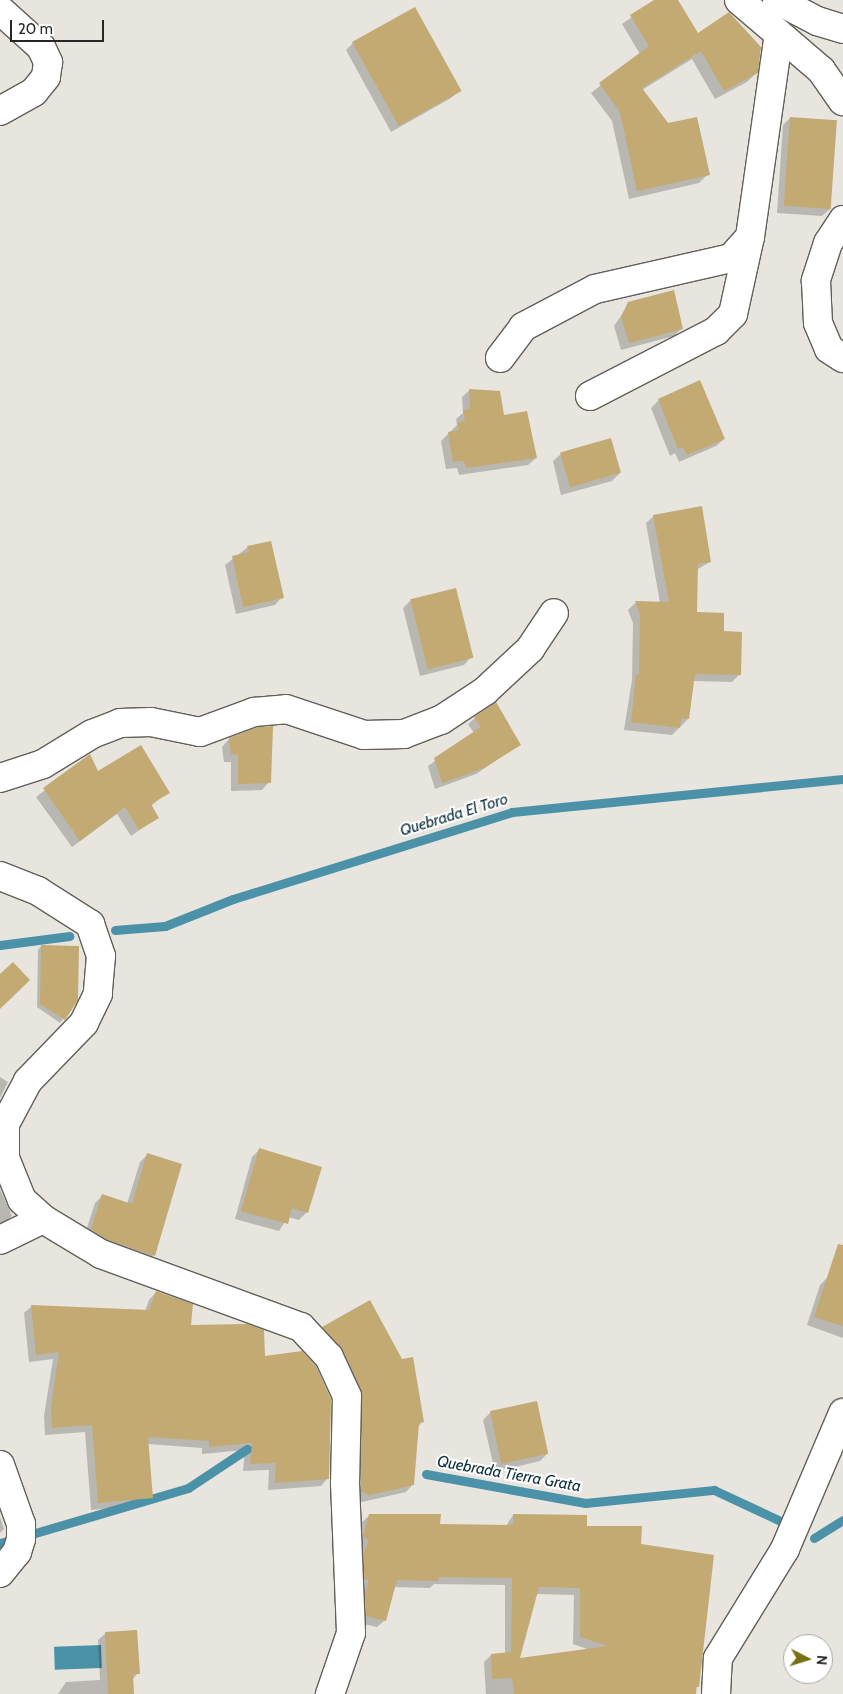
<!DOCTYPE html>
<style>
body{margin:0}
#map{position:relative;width:843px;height:1694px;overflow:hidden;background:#e8e5df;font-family:Cabin,sans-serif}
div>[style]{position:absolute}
.water>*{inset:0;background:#4b92a8;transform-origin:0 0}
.shadow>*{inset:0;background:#0003}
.stream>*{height:9px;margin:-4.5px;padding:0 4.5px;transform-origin:4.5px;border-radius:4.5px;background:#4b92a8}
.building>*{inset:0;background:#c3a972;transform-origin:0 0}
.roads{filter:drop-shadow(1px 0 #625f5a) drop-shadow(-1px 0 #625f5a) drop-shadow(0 1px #625f5a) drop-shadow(0 -1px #625f5a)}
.minor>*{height:28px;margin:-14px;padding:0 14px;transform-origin:14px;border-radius:14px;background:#fff}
span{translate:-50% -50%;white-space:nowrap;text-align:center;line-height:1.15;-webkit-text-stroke:4px #fff;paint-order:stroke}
.water-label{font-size:16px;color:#0f323c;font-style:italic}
.north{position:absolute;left:783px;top:1634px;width:50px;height:50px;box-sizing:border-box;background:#fff;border:1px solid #a9a8a7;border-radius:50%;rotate:95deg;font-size:14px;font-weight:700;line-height:20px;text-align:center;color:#272624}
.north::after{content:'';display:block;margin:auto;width:18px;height:22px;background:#777113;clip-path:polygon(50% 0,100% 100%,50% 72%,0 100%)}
.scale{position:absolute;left:10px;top:20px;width:94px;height:22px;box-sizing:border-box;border:2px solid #272624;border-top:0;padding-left:6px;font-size:15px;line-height:18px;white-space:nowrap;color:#272624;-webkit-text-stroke:4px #fff;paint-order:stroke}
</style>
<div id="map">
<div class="water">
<i style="left:101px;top:1645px;width:23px;height:47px;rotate:88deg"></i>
</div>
<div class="shadow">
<i style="clip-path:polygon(656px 0,677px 0,698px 35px,756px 73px,747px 82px,715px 99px,692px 59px,642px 90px,708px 174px,699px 183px,629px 199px,612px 121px,591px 93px,640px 54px,622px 24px)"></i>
<i style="clip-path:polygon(353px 43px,459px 91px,451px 98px,391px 132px,346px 50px)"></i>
<i style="clip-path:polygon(790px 118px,830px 209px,822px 216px,777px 213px,783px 125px)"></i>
<i style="clip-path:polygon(629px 304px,682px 328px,674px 336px,621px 350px,614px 326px)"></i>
<i style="clip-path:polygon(470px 390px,503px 416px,536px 458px,528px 465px,459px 475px,457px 468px,446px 469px,441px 441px,457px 425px,456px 419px,463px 413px,462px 397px)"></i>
<i style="clip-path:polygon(659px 400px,724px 439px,716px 446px,679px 462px,675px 453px,670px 456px,651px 408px)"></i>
<i style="clip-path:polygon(561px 454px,620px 473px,612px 481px,561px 495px,553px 461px)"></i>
<i style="clip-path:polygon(654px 516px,710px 562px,696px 570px,696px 613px,722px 632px,740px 674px,732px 682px,693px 681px,688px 719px,672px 735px,624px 730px,632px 680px,633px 623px,628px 610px,635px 603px,660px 603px,646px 523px)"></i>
<i style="clip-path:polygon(248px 547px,282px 597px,275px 605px,236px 614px,225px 565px)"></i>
<i style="clip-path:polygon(411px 600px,471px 657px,464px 665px,420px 676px,403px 608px)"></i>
<i style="clip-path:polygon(475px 718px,520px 744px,476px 774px,435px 789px,428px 766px,474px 733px,468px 724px)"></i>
<i style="clip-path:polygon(229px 739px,269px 782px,262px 790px,231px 791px,231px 762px,224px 762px,222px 747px)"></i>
<i style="clip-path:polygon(90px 756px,97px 773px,168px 792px,151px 806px,158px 817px,131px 836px,117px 814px,72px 847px,36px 797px)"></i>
<i style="clip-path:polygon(41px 946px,76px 1000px,60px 1023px,37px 1007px,38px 950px)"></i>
<i style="clip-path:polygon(0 1077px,8px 1082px,0 1098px)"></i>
<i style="clip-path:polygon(260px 1149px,307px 1212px,299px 1220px,288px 1217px,279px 1231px,235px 1219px,252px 1157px)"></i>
<i style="clip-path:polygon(147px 1155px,153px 1255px,146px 1263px,84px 1237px,95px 1203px,102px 1196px,127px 1204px,140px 1162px)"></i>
<i style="clip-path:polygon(0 1189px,12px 1216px,0 1226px)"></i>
<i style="clip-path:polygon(828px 1277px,843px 1278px,843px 1338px,807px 1325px,820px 1285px)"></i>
<i style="clip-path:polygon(156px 1292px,190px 1326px,264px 1358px,328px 1478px,321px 1486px,268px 1490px,269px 1470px,243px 1471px,245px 1450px,202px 1454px,202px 1448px,148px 1444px,152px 1498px,144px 1505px,91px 1510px,85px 1432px,45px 1435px,44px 1416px,53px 1359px,29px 1362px,24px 1313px,32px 1306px,145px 1311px,149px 1300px)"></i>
<i style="clip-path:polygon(323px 1328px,423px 1421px,418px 1427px,413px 1484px,406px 1492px,362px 1502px,354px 1498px,354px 1398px,316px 1335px)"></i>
<i style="clip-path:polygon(491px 1412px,547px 1454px,540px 1461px,495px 1472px,483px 1420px)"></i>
<i style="clip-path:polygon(evenodd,370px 1515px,439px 1525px,506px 1526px,513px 1515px,586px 1527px,639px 1545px,712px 1556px,696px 1694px,486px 1694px,484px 1662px,491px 1655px,505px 1654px,505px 1585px,434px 1584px,430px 1588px,394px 1587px,385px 1620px,377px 1627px,359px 1623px,357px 1562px,362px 1549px,356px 1543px,362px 1522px,370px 1515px,536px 1594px,574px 1595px,573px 1644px,590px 1650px,518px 1660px,536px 1594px)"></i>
<i style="clip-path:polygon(0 1517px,4px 1529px,0 1533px)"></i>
<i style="clip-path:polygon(106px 1633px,138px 1673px,132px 1680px,133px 1694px,58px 1694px,66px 1682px,100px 1680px,98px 1640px)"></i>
</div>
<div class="stream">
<i style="left:115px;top:930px;width:50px;rotate:-4.6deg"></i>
<i style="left:165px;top:926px;width:73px;rotate:-21.7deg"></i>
<i style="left:233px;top:899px;width:292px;rotate:-17.3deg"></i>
<i style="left:512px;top:812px;width:333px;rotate:-5.7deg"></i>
<i style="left:0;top:945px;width:70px;rotate:-7.4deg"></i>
<i style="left:426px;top:1474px;width:162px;rotate:10.3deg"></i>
<i style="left:585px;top:1503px;width:130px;rotate:-5.8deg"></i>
<i style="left:714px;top:1490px;width:83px;rotate:25deg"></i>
<i style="left:25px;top:1536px;width:170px;rotate:-16.4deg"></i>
<i style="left:188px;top:1488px;width:71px;rotate:-33.5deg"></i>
<i style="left:814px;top:1538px;width:34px;rotate:-32deg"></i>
<i style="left:0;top:1543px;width:16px;rotate:-15deg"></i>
</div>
<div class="building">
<i style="clip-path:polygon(654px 0,678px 0,698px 33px,729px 12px,761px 47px,758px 73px,724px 91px,701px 51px,642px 88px,668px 123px,697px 117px,710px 175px,637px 191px,620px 112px,599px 83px,649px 46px,630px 15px)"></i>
<i style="left:415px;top:7px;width:96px;height:72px;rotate:61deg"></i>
<i style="left:790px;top:117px;width:47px;height:89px;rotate:4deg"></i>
<i style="clip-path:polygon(674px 290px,683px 329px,629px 343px,621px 317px,628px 302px)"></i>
<i style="clip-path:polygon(700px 380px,725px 439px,687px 455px,683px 447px,678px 449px,658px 399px)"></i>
<i style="clip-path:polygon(469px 389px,500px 391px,504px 415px,527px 411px,537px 458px,466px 468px,464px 461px,453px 462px,448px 432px,459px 430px,457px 423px,465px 421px,463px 410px,470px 409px)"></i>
<i style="left:611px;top:438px;width:36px;height:53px;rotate:74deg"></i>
<i style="clip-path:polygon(702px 506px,711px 562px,698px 564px,697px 612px,724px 613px,724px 631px,742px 632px,741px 675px,695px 674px,689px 719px,681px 718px,680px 728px,631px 722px,636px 674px,639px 675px,640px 615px,635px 601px,669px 602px,653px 515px)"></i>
<i style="clip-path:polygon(271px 541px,284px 598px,243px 607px,232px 556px,249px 552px,247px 546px)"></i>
<i style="left:456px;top:588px;width:72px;height:47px;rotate:76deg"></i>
<i style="clip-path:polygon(496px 702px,521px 745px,484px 768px,442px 783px,434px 758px,481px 727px,474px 717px)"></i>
<i style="clip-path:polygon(273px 726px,271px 783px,238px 784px,238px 755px,231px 754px,229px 738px,258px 727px)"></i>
<i style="clip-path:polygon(141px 745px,170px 793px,151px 804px,159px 818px,139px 830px,125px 807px,80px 841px,43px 788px,90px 754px,98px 771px)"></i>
<i style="clip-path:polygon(41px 945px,79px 946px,78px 1000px,65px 1020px,40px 1004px)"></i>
<i style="clip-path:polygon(13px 962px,30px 980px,0 1009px,0 974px)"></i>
<i style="clip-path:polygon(259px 1148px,322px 1167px,308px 1213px,292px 1208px,288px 1224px,241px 1211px)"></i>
<i style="clip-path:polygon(147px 1153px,182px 1164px,155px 1256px,108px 1240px,91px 1229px,102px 1194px,132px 1204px)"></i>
<i style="clip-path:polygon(838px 1244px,843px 1245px,843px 1326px,814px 1317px)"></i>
<i style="clip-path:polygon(156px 1291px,193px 1304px,191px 1325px,248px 1324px,264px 1330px,265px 1356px,302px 1351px,316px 1366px,331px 1399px,329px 1479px,275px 1483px,276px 1463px,250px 1464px,252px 1443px,209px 1447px,209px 1441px,148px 1437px,153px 1498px,98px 1503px,92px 1425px,52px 1428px,51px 1408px,59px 1352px,36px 1355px,31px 1305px,149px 1310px)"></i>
<i style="clip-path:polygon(370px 1300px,402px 1359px,413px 1357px,424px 1422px,419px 1423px,414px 1485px,370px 1495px,361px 1491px,361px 1390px,343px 1350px,322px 1327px)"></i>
<i style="left:537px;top:1401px;width:54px;height:48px;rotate:78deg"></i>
<i style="clip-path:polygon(evenodd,369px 1514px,441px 1514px,440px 1524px,513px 1525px,513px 1514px,587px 1515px,587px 1526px,642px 1526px,641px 1544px,714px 1555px,699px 1687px,696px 1687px,696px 1694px,514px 1694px,512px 1678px,492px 1679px,491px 1654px,511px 1652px,512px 1578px,439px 1577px,438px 1581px,397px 1580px,386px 1621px,366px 1616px,365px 1594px,369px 1580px,364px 1579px,363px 1554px,369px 1541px,363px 1536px,369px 1514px,539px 1587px,580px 1588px,580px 1637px,608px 1646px,520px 1658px,539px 1587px)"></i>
<i style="clip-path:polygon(137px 1630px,140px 1674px,133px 1674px,134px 1694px,108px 1694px,105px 1632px)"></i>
</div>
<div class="roads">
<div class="minor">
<i style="left:739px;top:0;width:108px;rotate:40.5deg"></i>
<i style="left:821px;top:70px;width:38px;rotate:55deg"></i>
<i style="left:777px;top:0;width:45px;rotate:27.7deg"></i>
<i style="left:817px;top:21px;width:27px;rotate:17deg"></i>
<i style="left:0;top:10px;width:55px;rotate:42.1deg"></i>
<i style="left:41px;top:47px;width:17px;rotate:65deg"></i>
<i style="left:48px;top:62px;width:15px;rotate:98deg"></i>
<i style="left:46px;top:77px;width:19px;rotate:129deg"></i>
<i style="left:34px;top:92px;width:39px;rotate:151deg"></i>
<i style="left:843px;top:220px;width:27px;rotate:123deg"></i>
<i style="left:828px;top:243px;width:40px;rotate:108deg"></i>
<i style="left:816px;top:281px;width:42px;rotate:87.3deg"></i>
<i style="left:818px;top:323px;width:28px;rotate:67deg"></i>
<i style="left:829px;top:349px;width:17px;rotate:33deg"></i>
<i style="left:500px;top:358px;width:39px;rotate:-53deg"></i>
<i style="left:523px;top:327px;width:81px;rotate:-27.8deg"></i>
<i style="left:595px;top:289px;width:139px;rotate:-12.8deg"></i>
<i style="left:731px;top:258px;width:28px;rotate:-48deg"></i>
<i style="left:750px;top:237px;width:205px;rotate:-81.9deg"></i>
<i style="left:590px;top:396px;width:142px;rotate:-27.3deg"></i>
<i style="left:716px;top:331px;width:24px;rotate:-45deg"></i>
<i style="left:733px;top:314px;width:79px;rotate:-77.6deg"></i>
<i style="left:0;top:778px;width:45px;rotate:-18deg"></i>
<i style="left:43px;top:764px;width:57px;rotate:-31.5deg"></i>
<i style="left:92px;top:734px;width:30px;rotate:-21deg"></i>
<i style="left:120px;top:723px;width:31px;rotate:-2deg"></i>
<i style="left:151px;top:722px;width:50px;rotate:11.5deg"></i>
<i style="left:200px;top:732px;width:58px;rotate:-20.3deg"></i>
<i style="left:254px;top:712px;width:32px;rotate:-5deg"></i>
<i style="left:286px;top:709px;width:82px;rotate:18.4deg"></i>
<i style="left:364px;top:735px;width:40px;rotate:-1.4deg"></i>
<i style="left:404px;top:734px;width:40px;rotate:-21deg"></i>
<i style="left:441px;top:720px;width:53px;rotate:-33.4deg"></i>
<i style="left:485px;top:691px;width:62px;rotate:-43deg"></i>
<i style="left:530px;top:649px;width:43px;rotate:-56.3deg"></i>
<i style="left:0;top:876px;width:41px;rotate:21.5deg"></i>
<i style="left:38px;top:891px;width:62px;rotate:32.4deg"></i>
<i style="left:90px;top:924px;width:34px;rotate:71deg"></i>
<i style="left:101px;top:956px;width:38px;rotate:95deg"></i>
<i style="left:98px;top:994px;width:32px;rotate:116deg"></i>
<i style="left:84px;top:1023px;width:81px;rotate:134deg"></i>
<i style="left:28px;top:1081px;width:49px;rotate:118.1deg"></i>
<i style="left:5px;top:1124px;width:34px;rotate:90deg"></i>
<i style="left:5px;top:1158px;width:45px;rotate:68deg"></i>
<i style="left:22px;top:1200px;width:28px;rotate:42deg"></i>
<i style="left:43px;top:1219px;width:68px;rotate:31.1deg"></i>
<i style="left:101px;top:1254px;width:213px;rotate:20.1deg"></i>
<i style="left:301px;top:1327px;width:41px;rotate:47deg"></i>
<i style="left:329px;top:1357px;width:43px;rotate:65.2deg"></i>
<i style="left:347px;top:1396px;width:87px;rotate:91.3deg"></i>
<i style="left:345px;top:1483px;width:150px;rotate:87.7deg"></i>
<i style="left:351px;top:1633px;width:65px;rotate:109deg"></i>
<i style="left:0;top:1240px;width:48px;rotate:-26deg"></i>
<i style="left:0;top:1465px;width:63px;rotate:70.4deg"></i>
<i style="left:21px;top:1524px;width:15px;rotate:90deg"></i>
<i style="left:21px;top:1539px;width:14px;rotate:107deg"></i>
<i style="left:17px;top:1552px;width:27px;rotate:129deg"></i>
<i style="left:716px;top:1694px;width:36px;rotate:-87deg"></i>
<i style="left:718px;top:1658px;width:128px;rotate:-58.4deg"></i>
<i style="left:785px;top:1549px;width:148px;rotate:-66.9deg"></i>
</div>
</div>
<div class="water-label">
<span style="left:454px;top:815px;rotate:-17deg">Quebrada El Toro</span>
<span style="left:509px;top:1474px;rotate:10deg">Quebrada Tierra Grata</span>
</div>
<div class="north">N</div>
<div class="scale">20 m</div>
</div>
